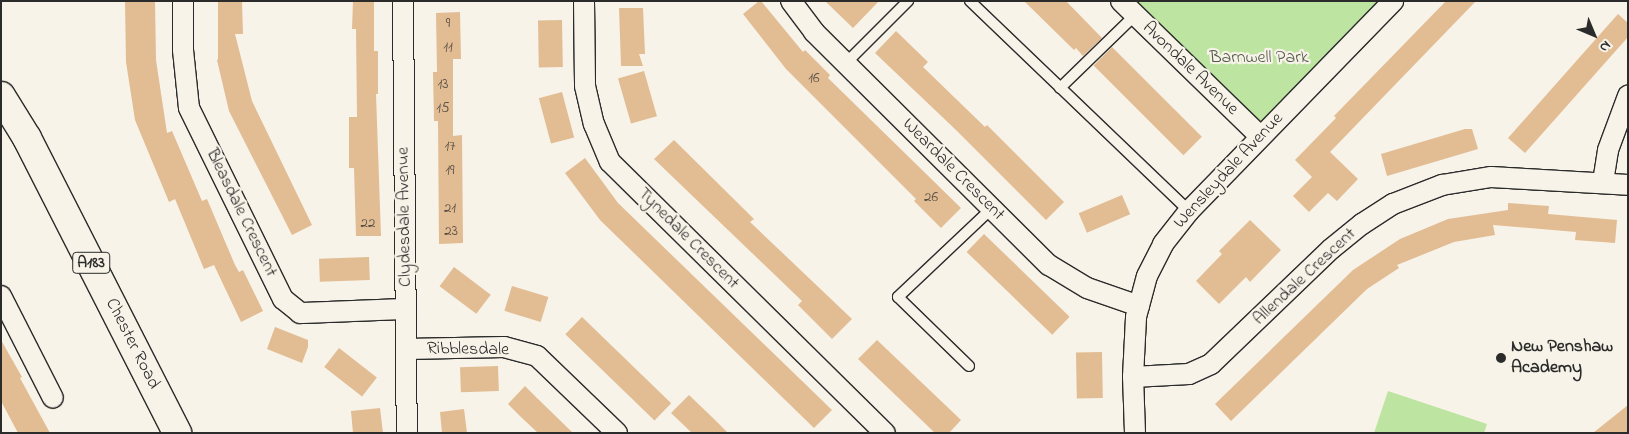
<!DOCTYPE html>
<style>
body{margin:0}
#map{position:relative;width:1629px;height:434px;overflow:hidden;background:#f7f3e8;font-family:"Indie Flower",sans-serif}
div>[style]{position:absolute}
.green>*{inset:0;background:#bde4a0}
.building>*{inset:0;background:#e2bc93;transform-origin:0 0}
.roads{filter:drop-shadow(1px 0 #2b2b2b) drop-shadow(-1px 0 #2b2b2b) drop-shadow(0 1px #2b2b2b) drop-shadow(0 -1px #2b2b2b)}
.lane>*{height:10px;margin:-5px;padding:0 5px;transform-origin:5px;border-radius:5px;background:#f7f3e8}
.street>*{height:20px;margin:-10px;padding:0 10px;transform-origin:10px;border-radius:10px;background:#f7f3e8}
.primary>*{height:28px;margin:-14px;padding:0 14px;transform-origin:14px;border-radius:14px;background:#f7f3e8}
.dots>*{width:14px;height:14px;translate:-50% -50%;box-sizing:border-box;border:2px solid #f7f3e8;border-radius:50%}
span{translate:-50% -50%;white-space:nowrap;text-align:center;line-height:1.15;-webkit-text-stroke:4.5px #f7f3e8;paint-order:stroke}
.number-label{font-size:15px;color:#594f45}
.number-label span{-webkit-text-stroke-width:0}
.shield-label span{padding:1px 4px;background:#f7f3e8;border:1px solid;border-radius:4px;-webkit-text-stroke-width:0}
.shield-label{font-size:16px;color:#2b2b2b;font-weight:700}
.park-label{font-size:18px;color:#505948}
.street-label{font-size:18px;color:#2b2b2b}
.poi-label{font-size:18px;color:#2b2b2b;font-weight:700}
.left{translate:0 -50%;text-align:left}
.frame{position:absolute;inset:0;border:2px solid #2b2b2b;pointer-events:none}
.north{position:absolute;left:1569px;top:10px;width:50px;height:50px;-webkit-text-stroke:4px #f7f3e8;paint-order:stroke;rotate:135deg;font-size:14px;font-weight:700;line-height:20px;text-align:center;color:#2b2b2b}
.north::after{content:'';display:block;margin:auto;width:18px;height:22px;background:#2b2b2b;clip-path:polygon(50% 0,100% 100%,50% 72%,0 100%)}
</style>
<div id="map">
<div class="green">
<i style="clip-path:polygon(1121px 1px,1393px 1px,1260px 136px)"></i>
<i style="clip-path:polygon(1388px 391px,1487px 424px,1484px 433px,1374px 433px)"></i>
</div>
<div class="building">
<i style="clip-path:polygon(125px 1px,155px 1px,156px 60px,167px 133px,172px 131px,202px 201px,207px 199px,235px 265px,239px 272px,243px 270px,263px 311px,241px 322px,214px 265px,204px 269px,175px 199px,169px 202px,135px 120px,126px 62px)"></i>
<i style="clip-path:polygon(218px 1px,242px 1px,243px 34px,235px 34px,252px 101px,312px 225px,292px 235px,229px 111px,217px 60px,218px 59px)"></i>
<i style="clip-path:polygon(353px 1px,374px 1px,374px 51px,378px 51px,378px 94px,376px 94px,381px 236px,356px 236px,354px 168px,349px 168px,349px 117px,357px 117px,356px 29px,352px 29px)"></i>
<i style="clip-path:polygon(759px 1px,761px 1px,803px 52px,805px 50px,830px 75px,828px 78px,961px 208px,941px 228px,914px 201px,916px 199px,786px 69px,743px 14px)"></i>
<i style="clip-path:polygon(825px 1px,879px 1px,853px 28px)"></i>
<i style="clip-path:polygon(1024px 1px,1066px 1px,1102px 38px,1083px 56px,1076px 48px,1074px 50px)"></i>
<i style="clip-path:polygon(1446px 1px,1476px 1px,1330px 152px,1358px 179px,1337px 201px,1328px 193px,1309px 212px,1293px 196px,1312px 177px,1295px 160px,1336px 118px,1334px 116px)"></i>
<i style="clip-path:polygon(619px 8px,643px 8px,645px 54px,639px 54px,643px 66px,621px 66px)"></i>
<i style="clip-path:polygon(460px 12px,461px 59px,453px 59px,453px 136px,462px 135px,463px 243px,439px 244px,438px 121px,434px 121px,433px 72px,437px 72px,436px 13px)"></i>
<i style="clip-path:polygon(1618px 14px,1628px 23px,1628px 37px,1525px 153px,1508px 138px)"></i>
<i style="left:562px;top:20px;width:47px;height:24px;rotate:89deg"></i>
<i style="clip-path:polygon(896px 31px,928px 62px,923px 67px,985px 127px,987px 125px,1064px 202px,1046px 220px,956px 130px,875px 53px)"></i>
<i style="left:1112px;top:47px;width:127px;height:26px;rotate:45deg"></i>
<i style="left:644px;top:71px;width:47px;height:27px;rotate:74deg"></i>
<i style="left:562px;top:92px;width:47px;height:24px;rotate:75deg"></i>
<i style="clip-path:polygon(1465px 129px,1472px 129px,1478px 149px,1387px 176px,1381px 154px)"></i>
<i style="clip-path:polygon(674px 140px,754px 219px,750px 222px,852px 319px,832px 339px,798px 305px,802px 301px,654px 159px)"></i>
<i style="clip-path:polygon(585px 158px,618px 203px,832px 410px,814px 428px,600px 220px,565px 173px)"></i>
<i style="left:1122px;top:195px;width:21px;height:47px;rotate:67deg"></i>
<i style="clip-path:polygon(1508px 203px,1549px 206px,1548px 214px,1617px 220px,1615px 243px,1575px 240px,1576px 232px,1493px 225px,1495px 235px,1454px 242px,1397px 265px,1399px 268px,1367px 289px,1231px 421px,1215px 404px,1353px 270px,1400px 239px,1448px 219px,1508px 210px)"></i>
<i style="clip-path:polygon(1250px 220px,1281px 250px,1250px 282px,1246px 277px,1219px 304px,1196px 281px,1222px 254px,1219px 251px)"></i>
<i style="left:984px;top:234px;width:119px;height:25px;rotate:44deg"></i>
<i style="left:369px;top:257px;width:23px;height:50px;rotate:88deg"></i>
<i style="left:454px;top:267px;width:46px;height:24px;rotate:37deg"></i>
<i style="left:512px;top:286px;width:38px;height:26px;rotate:17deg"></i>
<i style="left:582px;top:317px;width:124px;height:24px;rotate:44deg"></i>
<i style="clip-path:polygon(275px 327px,308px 340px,308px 347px,302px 363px,267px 349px)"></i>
<i style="clip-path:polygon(1px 340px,22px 377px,20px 378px,50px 433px,18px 433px,1px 401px)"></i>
<i style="clip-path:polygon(877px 340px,961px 420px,949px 433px,935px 433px,858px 359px)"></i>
<i style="left:339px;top:348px;width:48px;height:24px;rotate:38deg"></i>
<i style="left:1102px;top:352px;width:46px;height:26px;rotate:89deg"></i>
<i style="left:498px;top:366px;width:25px;height:38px;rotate:88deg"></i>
<i style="clip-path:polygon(525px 386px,538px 399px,573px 433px,538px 433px,521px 417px,508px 404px)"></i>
<i style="clip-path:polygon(689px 395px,713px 418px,728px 433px,692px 433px,671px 413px)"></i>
<i style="clip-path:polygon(1628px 405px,1628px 433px,1593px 433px)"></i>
<i style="clip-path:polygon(380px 408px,383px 433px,353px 433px,351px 411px)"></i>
<i style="clip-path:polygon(464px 409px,467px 433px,442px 433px,440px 412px)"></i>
</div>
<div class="roads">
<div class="lane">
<i style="left:970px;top:1px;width:303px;rotate:43.8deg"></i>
<i style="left:846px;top:63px;width:88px;rotate:-45deg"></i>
<i style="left:1060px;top:88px;width:105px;rotate:-44.2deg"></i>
<i style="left:969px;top:366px;width:99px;rotate:-135.8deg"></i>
<i style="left:898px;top:297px;width:129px;rotate:-43.4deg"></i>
</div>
<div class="street">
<i style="left:183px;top:1px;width:49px;rotate:90deg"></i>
<i style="left:183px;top:50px;width:58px;rotate:84.1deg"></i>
<i style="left:189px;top:108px;width:213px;rotate:63.8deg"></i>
<i style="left:283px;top:299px;width:22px;rotate:39deg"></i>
<i style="left:300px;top:313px;width:106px;rotate:-2.2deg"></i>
<i style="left:403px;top:1px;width:432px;rotate:89.5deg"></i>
<i style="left:584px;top:1px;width:85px;rotate:89.3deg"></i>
<i style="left:585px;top:86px;width:39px;rotate:77deg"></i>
<i style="left:594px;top:124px;width:41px;rotate:67.2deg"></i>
<i style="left:610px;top:162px;width:386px;rotate:44.6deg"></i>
<i style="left:791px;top:1px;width:39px;rotate:53deg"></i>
<i style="left:814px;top:32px;width:331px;rotate:44.8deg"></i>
<i style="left:1049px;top:265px;width:44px;rotate:31.2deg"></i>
<i style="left:1087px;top:288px;width:55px;rotate:19.1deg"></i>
<i style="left:1121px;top:1px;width:194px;rotate:44.2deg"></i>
<i style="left:1603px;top:182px;width:32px;rotate:-81deg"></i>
<i style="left:1608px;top:150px;width:58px;rotate:-69.7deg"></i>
<i style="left:1px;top:296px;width:114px;rotate:63deg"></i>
<i style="left:406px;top:349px;width:98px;rotate:-1.2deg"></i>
<i style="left:504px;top:347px;width:34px;rotate:15deg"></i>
<i style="left:537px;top:356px;width:111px;rotate:43.9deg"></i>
<i style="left:1133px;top:377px;width:60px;rotate:-87.1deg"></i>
<i style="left:1136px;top:317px;width:42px;rotate:-75deg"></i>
<i style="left:1147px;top:276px;width:36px;rotate:-63deg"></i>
<i style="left:1163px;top:244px;width:42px;rotate:-51.8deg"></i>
<i style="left:1189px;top:211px;width:293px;rotate:-45.8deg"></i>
<i style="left:1135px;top:433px;width:56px;rotate:-92deg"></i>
<i style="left:1133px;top:377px;width:56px;rotate:-3.1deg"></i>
<i style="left:1189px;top:374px;width:24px;rotate:-24deg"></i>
<i style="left:1211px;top:364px;width:166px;rotate:-43.8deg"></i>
<i style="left:1331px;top:249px;width:40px;rotate:-39deg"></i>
<i style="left:1362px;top:224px;width:37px;rotate:-33deg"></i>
<i style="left:1393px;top:204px;width:53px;rotate:-21.2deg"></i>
<i style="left:1442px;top:185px;width:50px;rotate:-9.3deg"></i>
<i style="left:1491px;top:177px;width:137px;rotate:3.3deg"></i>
</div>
<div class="primary">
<i style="left:1px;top:96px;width:49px;rotate:58.2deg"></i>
<i style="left:27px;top:138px;width:331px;rotate:63deg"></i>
</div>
</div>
<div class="dots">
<i style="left:1501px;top:358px;background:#2b2b2b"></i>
</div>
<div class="number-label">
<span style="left:448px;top:24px">9</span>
<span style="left:448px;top:48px">11</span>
<span style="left:814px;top:79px">16</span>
<span style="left:443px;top:85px">13</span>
<span style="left:443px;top:109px">15</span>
<span style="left:450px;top:147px">17</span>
<span style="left:450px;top:171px">19</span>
<span style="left:931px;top:198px">26</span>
<span style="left:450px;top:209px">21</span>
<span style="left:368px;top:224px">22</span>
<span style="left:451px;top:232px">23</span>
</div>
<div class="shield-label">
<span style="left:91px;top:263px">A183</span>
</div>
<div class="park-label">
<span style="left:1259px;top:58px">Barnwell Park</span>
</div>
<div class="street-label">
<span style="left:1190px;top:69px;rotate:44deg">Avondale Avenue</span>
<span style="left:953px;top:170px;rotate:45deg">Weardale Crescent</span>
<span style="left:1229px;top:171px;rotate:-47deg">Wensleydale Avenue</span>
<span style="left:241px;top:213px;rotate:64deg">Bleasdale Crescent</span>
<span style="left:405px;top:217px;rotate:-91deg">Clydesdale Avenue</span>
<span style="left:688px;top:239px;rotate:45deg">Tynedale Crescent</span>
<span style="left:1305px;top:277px;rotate:-43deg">Allendale Crescent</span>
<span style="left:132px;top:344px;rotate:63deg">Chester Road</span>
<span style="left:468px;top:350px;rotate:1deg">Ribblesdale</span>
</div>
<div class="poi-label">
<span class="left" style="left:1511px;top:358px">New Penshaw<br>Academy</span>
</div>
<div class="frame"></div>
<div class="north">N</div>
</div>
